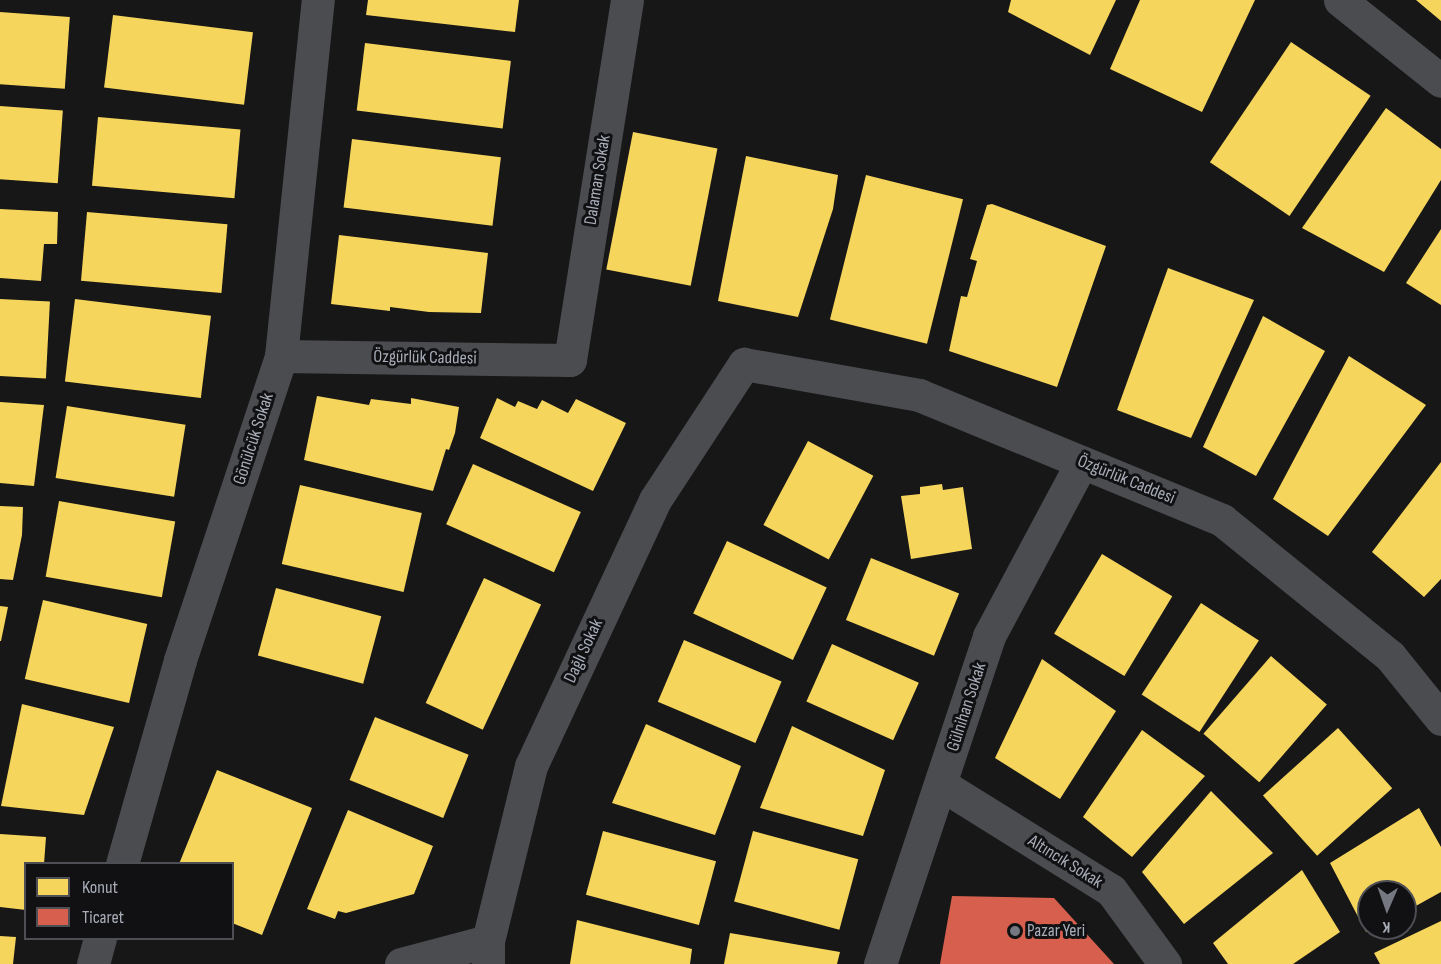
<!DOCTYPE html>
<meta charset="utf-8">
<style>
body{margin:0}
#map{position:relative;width:1441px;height:964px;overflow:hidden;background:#171717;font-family:"Sofia Sans Condensed",sans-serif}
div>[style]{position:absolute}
.homes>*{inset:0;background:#f6d55c;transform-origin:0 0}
.shops>*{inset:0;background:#d6604d}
.street>*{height:33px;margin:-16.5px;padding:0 16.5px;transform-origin:16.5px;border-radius:16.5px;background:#4b4c50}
.dots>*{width:16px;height:16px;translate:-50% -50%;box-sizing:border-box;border:3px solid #111113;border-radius:50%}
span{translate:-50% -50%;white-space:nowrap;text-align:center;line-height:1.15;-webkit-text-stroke:6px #111113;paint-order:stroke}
.street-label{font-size:18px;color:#a8adb8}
.poi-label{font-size:18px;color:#a8adb8}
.left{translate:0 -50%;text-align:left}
.legend{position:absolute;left:24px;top:862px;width:210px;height:78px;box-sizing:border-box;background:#111113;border:2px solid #4d4f55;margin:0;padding:8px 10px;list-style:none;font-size:18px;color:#a8adb8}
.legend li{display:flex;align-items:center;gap:12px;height:30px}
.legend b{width:30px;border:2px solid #4d4f55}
.north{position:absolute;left:1357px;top:880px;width:60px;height:60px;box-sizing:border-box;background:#111113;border:2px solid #4d4f55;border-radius:50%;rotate:182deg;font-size:16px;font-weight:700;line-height:24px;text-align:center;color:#a8adb8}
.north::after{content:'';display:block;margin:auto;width:21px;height:27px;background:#757880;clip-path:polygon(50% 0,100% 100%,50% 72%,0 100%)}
</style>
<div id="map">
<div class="homes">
<i style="clip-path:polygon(368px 0,519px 0,515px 32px,366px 15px)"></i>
<i style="clip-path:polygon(1011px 0,1116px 0,1090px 55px,1008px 12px)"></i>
<i style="clip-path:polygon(1140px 0,1255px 0,1202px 112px,1110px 69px)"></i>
<i style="clip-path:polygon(1416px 0,1441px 0,1441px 21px)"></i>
<i style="left:0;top:12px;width:70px;height:72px;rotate:4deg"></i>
<i style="left:113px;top:15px;width:141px;height:73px;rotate:7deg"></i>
<i style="left:1291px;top:42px;width:96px;height:145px;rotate:34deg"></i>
<i style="left:365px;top:43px;width:147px;height:68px;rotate:7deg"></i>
<i style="left:0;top:106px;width:63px;height:73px;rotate:4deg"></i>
<i style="clip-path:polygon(1386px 108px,1441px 149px,1441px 180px,1384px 272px,1302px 228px)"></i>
<i style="left:98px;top:117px;width:143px;height:69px;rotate:5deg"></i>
<i style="left:633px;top:132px;width:86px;height:140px;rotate:11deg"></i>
<i style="left:352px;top:139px;width:150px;height:69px;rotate:7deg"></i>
<i style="clip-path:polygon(746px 156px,838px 175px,833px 209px,798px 317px,718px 301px)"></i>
<i style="left:866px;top:175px;width:100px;height:149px;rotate:14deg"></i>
<i style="clip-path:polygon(992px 204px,1106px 246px,1057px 387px,949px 351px,961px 296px,967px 297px,977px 261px,970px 259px,987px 205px)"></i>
<i style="clip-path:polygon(0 209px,58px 212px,57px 244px,44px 244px,41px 281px,0 278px)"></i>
<i style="left:87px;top:212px;width:141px;height:69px;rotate:5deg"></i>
<i style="clip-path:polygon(1441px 229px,1441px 305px,1406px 283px)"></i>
<i style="clip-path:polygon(339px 235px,488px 253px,481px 313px,429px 312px,390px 307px,390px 311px,331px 304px)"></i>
<i style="clip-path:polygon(1168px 268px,1254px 300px,1191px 438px,1117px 410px)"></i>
<i style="left:0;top:299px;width:50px;height:77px;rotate:3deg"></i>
<i style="left:75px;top:299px;width:137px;height:83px;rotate:7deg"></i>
<i style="clip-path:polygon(1263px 316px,1325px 351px,1256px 476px,1203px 447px)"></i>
<i style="clip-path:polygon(1349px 356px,1426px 405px,1328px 536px,1273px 499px)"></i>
<i style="clip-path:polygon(317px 396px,369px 405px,371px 399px,411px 404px,411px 398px,459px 407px,455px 433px,449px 450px,446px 449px,433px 491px,304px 460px)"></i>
<i style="clip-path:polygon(497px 398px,515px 407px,518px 401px,537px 409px,542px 400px,568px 413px,576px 399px,626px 423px,593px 491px,480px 438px)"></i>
<i style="clip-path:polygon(0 402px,44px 405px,34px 486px,0 483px)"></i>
<i style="left:67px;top:406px;width:120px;height:73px;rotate:9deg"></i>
<i style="left:808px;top:441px;width:74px;height:95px;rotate:28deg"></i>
<i style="clip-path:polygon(1441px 462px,1441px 579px,1424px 597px,1372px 552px)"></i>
<i style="left:473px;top:464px;width:118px;height:66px;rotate:24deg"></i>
<i style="clip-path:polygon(942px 484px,943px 490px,963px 487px,972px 549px,911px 559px,901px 496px,920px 494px,920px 487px)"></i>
<i style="left:300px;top:485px;width:125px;height:81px;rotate:13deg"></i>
<i style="left:59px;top:501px;width:118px;height:77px;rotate:10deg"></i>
<i style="clip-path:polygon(0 506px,23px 507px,22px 535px,13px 580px,0 579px)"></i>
<i style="left:727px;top:541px;width:110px;height:80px;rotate:25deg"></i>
<i style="left:1102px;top:554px;width:82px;height:93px;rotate:31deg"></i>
<i style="left:871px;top:558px;width:95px;height:67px;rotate:22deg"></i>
<i style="left:484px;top:578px;width:63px;height:138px;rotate:25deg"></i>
<i style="left:276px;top:588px;width:109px;height:70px;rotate:15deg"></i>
<i style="left:43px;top:600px;width:107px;height:81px;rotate:13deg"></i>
<i style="left:1201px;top:603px;width:69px;height:109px;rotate:33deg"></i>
<i style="clip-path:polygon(0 606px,8px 607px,1px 641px,0 641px)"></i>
<i style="left:684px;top:640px;width:106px;height:67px;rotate:23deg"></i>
<i style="left:832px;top:644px;width:95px;height:63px;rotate:24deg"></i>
<i style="left:1271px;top:656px;width:74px;height:103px;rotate:41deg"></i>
<i style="clip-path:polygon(1042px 659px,1116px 711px,1060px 799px,995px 758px)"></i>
<i style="clip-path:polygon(22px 704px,114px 727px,84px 815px,1px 806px)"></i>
<i style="left:375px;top:717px;width:101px;height:68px;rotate:22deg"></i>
<i style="clip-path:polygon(646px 724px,741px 766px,715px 835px,612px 803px)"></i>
<i style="clip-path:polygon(792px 726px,885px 770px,863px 836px,760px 808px)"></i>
<i style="left:1338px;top:728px;width:81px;height:101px;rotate:48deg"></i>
<i style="clip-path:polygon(1142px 730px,1205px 776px,1132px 857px,1083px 817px)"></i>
<i style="clip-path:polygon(217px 770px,312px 808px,262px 935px,232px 923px,232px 864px,179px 864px)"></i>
<i style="clip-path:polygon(1211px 791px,1273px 853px,1184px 924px,1142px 872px)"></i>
<i style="clip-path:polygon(1419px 808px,1441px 847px,1441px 892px,1405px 912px,1405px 892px,1369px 892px,1369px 928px,1374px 928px,1366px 932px,1330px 863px)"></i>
<i style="clip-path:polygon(348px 810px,433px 846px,414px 894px,346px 913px,338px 911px,335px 919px,307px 909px)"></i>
<i style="left:603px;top:831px;width:117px;height:66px;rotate:15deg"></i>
<i style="left:753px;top:831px;width:109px;height:73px;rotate:15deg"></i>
<i style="clip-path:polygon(0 834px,46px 837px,44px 864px,26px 864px,26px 910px,0 907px)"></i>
<i style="clip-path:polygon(1302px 870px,1340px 932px,1293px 964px,1228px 964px,1213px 943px)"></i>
<i style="clip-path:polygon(577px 920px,692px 949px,690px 964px,570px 964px)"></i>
<i style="clip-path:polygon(1441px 921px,1441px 964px,1380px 964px,1374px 953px)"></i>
<i style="clip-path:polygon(730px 933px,840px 952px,837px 964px,724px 964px)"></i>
<i style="clip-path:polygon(0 936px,16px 937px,13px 964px,0 964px)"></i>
</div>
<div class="shops">
<i style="clip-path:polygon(952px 896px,1054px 898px,1114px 964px,940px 964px)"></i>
</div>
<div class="street">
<i style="left:1340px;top:0;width:129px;rotate:38.7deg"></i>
<i style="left:281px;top:356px;width:289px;rotate:0.8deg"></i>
<i style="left:570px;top:360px;width:364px;rotate:-81deg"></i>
<i style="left:942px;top:785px;width:199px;rotate:31.9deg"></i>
<i style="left:1111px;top:890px;width:92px;rotate:53.9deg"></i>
<i style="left:122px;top:864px;width:212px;rotate:-74.1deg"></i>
<i style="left:180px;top:660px;width:320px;rotate:-71.6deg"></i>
<i style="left:281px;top:356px;width:358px;rotate:-84.1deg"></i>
<i style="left:93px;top:964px;width:27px;rotate:-75deg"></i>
<i style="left:401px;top:964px;width:90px;rotate:-14.8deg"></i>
<i style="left:488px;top:964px;width:23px;rotate:-90deg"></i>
<i style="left:488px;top:941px;width:180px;rotate:-76.2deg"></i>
<i style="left:531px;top:766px;width:293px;rotate:-65deg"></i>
<i style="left:655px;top:500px;width:163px;rotate:-56.8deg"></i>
<i style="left:744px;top:364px;width:178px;rotate:10deg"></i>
<i style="left:919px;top:395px;width:328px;rotate:22.4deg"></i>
<i style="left:1222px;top:520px;width:216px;rotate:39deg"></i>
<i style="left:1390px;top:656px;width:81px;rotate:51deg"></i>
<i style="left:880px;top:964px;width:346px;rotate:-71.6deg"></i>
<i style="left:989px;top:636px;width:197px;rotate:-61.9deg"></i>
</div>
<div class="dots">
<i style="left:1015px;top:931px;background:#757880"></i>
</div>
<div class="street-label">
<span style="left:598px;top:180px;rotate:-81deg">Dalaman Sokak</span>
<span style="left:425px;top:358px;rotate:1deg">Özgürlük Caddesi</span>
<span style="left:254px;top:439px;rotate:-72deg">Gönülcük Sokak</span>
<span style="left:1126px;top:480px;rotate:22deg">Özgürlük Caddesi</span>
<span style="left:584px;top:651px;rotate:-65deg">Dağlı Sokak</span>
<span style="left:967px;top:707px;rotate:-72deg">Gülnihan Sokak</span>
<span style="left:1065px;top:862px;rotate:32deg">Altıncık Sokak</span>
</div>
<div class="poi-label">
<span class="left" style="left:1027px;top:931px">Pazar Yeri</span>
</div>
<ul class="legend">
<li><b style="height:16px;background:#f6d55c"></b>Konut</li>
<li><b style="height:16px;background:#d6604d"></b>Ticaret</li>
</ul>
<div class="north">K</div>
</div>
